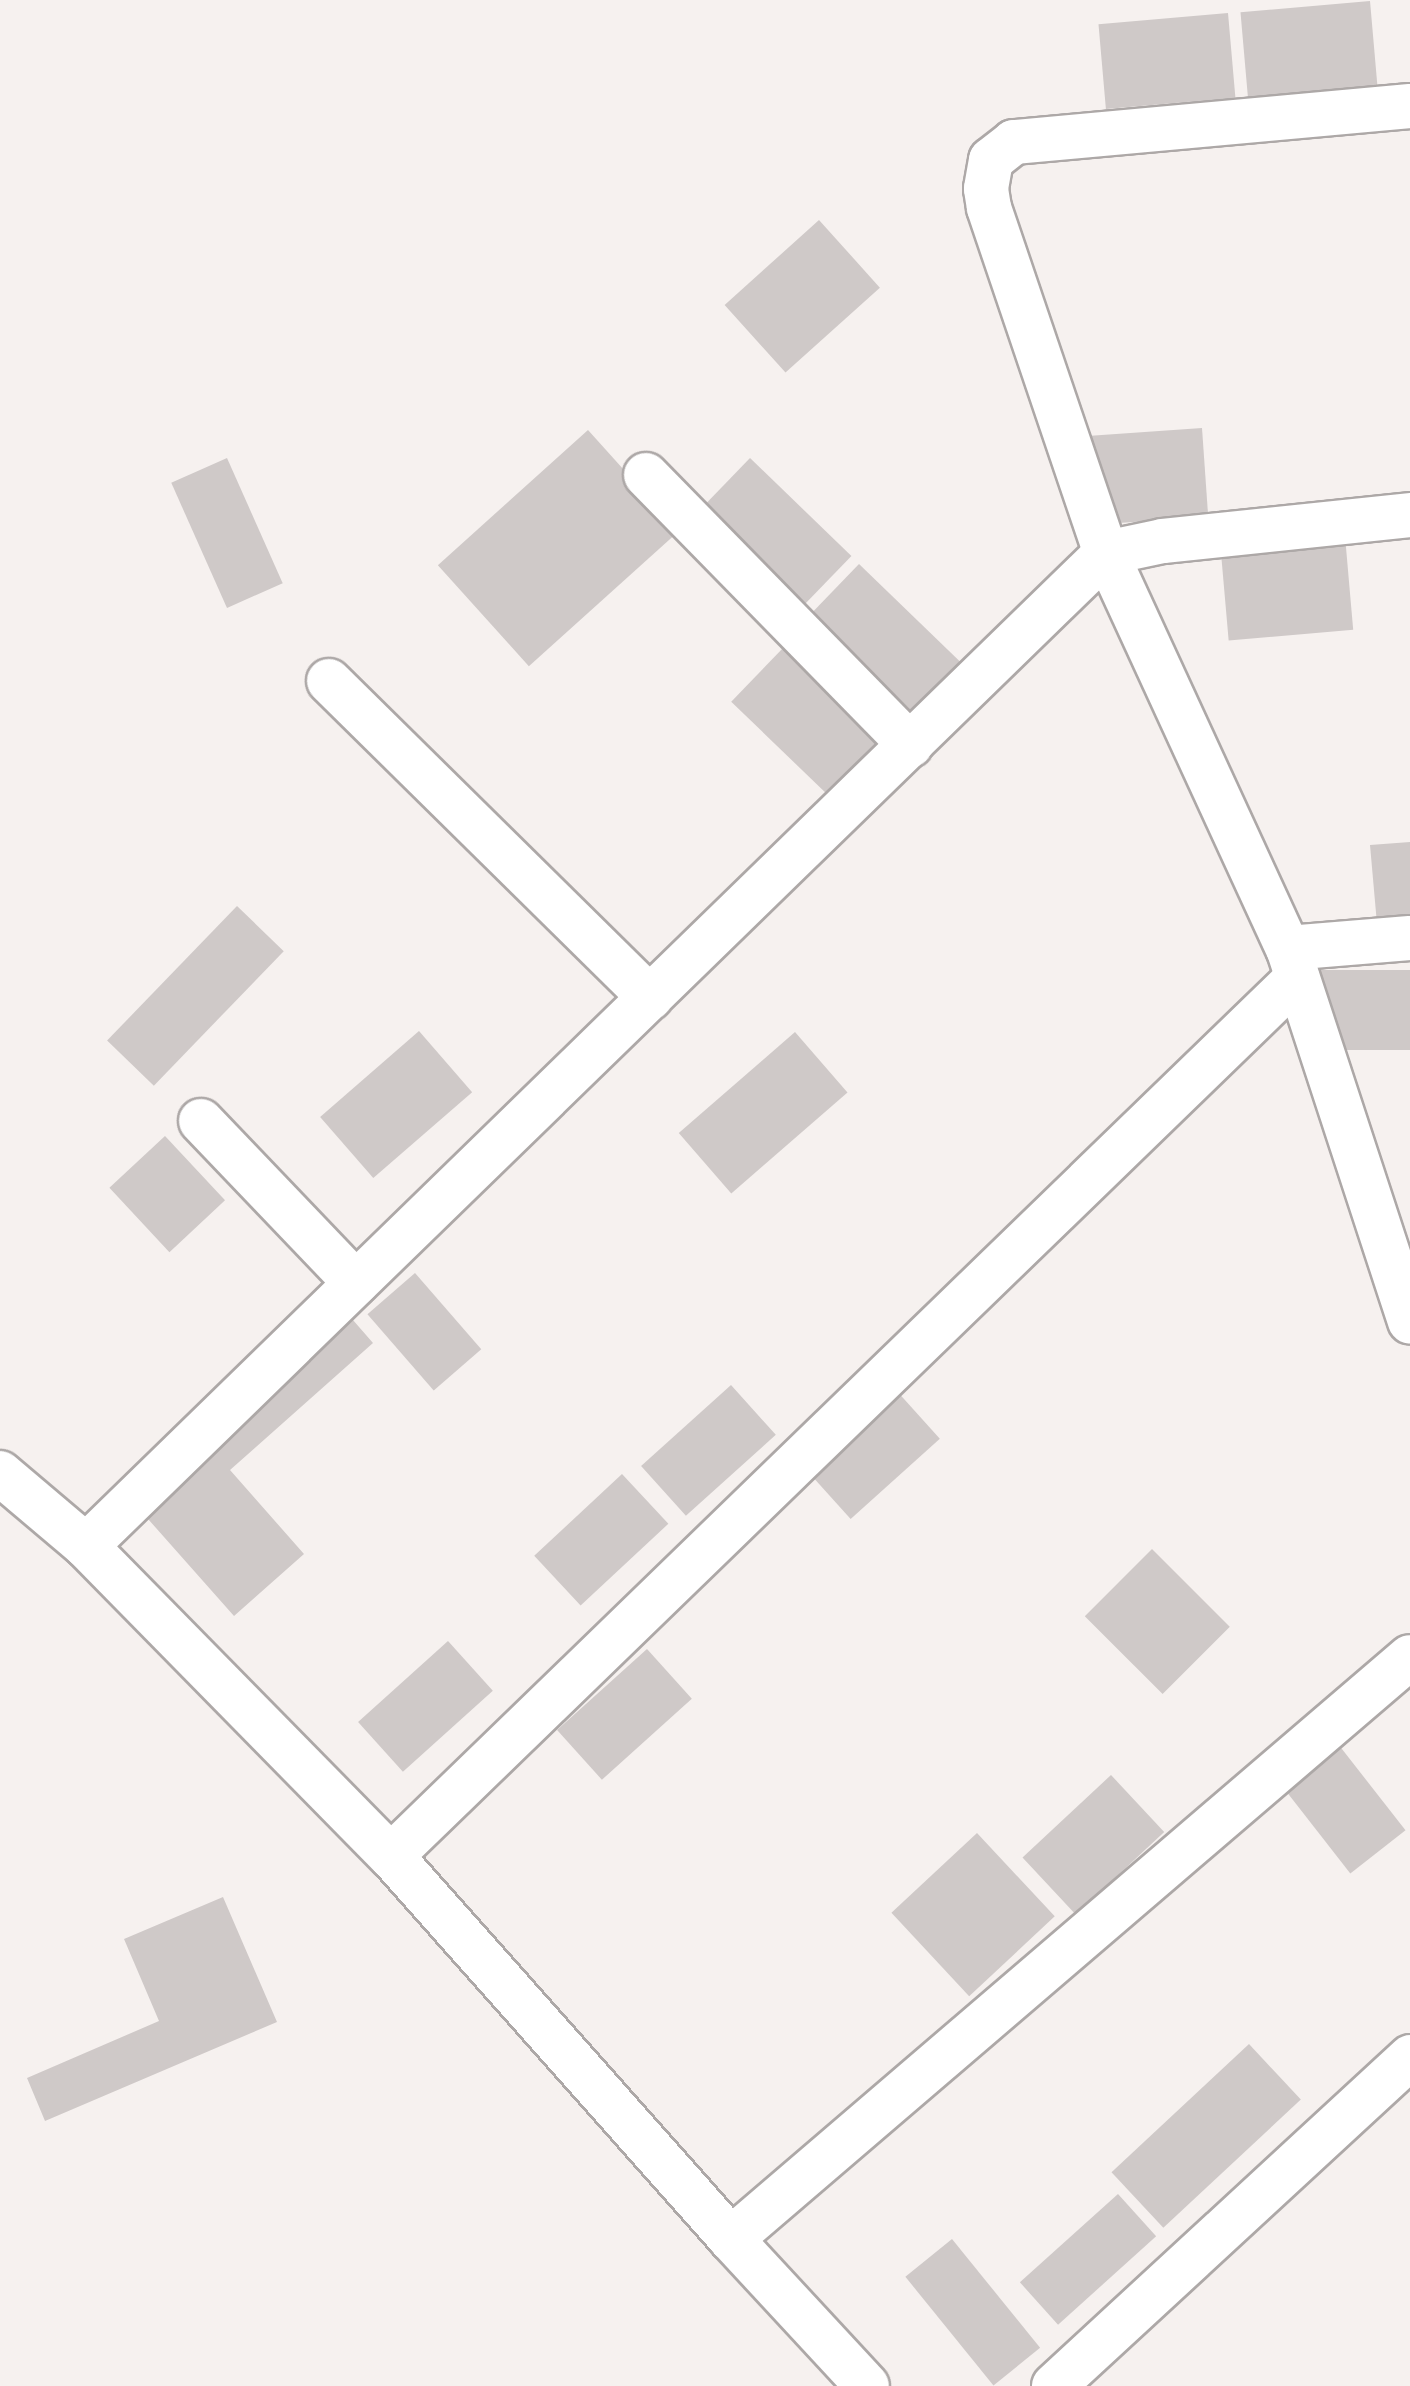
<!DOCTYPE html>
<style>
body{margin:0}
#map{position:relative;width:1410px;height:2386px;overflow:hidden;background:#f6f1ef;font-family:"DM Sans",sans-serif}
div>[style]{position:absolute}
.building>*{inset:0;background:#cfc9c8;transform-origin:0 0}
.roads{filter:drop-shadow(2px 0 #ada8a7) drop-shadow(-2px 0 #ada8a7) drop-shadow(0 2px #ada8a7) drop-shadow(0 -2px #ada8a7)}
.minor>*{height:44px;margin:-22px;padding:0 22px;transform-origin:22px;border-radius:22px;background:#fff}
span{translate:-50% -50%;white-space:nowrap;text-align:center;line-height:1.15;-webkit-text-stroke:8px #fff;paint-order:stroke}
</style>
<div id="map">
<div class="building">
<i style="left:1370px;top:1px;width:85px;height:130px;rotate:85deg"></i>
<i style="left:1228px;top:13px;width:85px;height:130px;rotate:85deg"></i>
<i style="left:819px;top:220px;width:91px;height:127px;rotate:48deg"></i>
<i style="left:1202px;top:428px;width:89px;height:122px;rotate:86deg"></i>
<i style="left:588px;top:430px;width:136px;height:202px;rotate:48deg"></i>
<i style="left:227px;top:458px;width:137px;height:61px;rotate:66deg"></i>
<i style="left:750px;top:458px;width:141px;height:77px;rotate:44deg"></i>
<i style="left:1345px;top:536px;width:94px;height:125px;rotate:85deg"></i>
<i style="left:859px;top:564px;width:141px;height:76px;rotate:44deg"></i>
<i style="left:784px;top:647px;width:142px;height:76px;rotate:44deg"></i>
<i style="clip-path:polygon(1410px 842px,1410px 921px,1377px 924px,1370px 845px)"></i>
<i style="left:237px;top:906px;width:65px;height:187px;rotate:44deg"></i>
<i style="left:1410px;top:970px;width:80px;height:89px;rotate:90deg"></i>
<i style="left:419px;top:1031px;width:81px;height:131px;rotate:49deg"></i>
<i style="left:795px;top:1032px;width:80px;height:154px;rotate:49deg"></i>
<i style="left:165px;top:1136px;width:88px;height:76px;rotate:47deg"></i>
<i style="left:415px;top:1273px;width:101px;height:63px;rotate:49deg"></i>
<i style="clip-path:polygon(339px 1304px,373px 1343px,230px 1470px,304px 1554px,234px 1616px,125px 1493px)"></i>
<i style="left:731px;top:1385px;width:67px;height:121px;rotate:48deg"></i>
<i style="left:895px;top:1389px;width:67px;height:120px;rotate:48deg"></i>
<i style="left:622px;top:1474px;width:68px;height:120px;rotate:47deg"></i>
<i style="left:1152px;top:1549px;width:110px;height:95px;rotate:45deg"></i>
<i style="left:448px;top:1641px;width:67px;height:121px;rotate:48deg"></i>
<i style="left:647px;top:1649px;width:67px;height:121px;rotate:48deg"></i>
<i style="left:1331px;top:1735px;width:121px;height:70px;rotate:52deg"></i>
<i style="left:1111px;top:1775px;width:78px;height:121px;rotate:47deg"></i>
<i style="left:977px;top:1833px;width:114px;height:117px;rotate:47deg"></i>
<i style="clip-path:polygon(223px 1897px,277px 2022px,45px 2121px,27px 2078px,159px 2021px,124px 1939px)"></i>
<i style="left:1249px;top:2044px;width:76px;height:188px;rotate:47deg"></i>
<i style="left:1118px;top:2194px;width:57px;height:132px;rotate:48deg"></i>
<i style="left:952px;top:2239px;width:140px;height:60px;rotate:51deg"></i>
</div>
<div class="roads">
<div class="minor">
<i style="left:1410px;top:106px;width:398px;rotate:174.8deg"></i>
<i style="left:1014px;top:142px;width:29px;rotate:142deg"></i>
<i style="left:991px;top:160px;width:29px;rotate:100deg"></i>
<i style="left:986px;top:189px;width:19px;rotate:81deg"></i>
<i style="left:989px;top:208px;width:364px;rotate:71.3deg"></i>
<i style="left:1106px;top:553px;width:435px;rotate:65.3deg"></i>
<i style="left:1288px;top:948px;width:393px;rotate:71.9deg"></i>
<i style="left:646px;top:475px;width:378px;rotate:45.6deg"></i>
<i style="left:329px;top:681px;width:451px;rotate:44.6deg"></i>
<i style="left:1288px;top:948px;width:122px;rotate:-4.7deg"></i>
<i style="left:201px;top:1121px;width:224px;rotate:46.3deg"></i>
<i style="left:0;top:1473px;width:113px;rotate:40.3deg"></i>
<i style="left:86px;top:1546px;width:435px;rotate:45.5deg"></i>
<i style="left:391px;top:1856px;width:512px;rotate:48.4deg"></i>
<i style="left:731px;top:2239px;width:200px;rotate:47.2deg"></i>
<i style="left:86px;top:1546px;width:1424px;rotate:-44.23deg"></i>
<i style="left:1106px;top:553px;width:58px;rotate:-11.9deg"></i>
<i style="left:1163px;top:541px;width:248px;rotate:-6deg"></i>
<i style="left:391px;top:1856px;width:1262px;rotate:-44.1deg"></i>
<i style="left:731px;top:2239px;width:894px;rotate:-40.6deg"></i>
<i style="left:1054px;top:2386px;width:485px;rotate:-42.7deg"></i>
</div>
</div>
</div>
